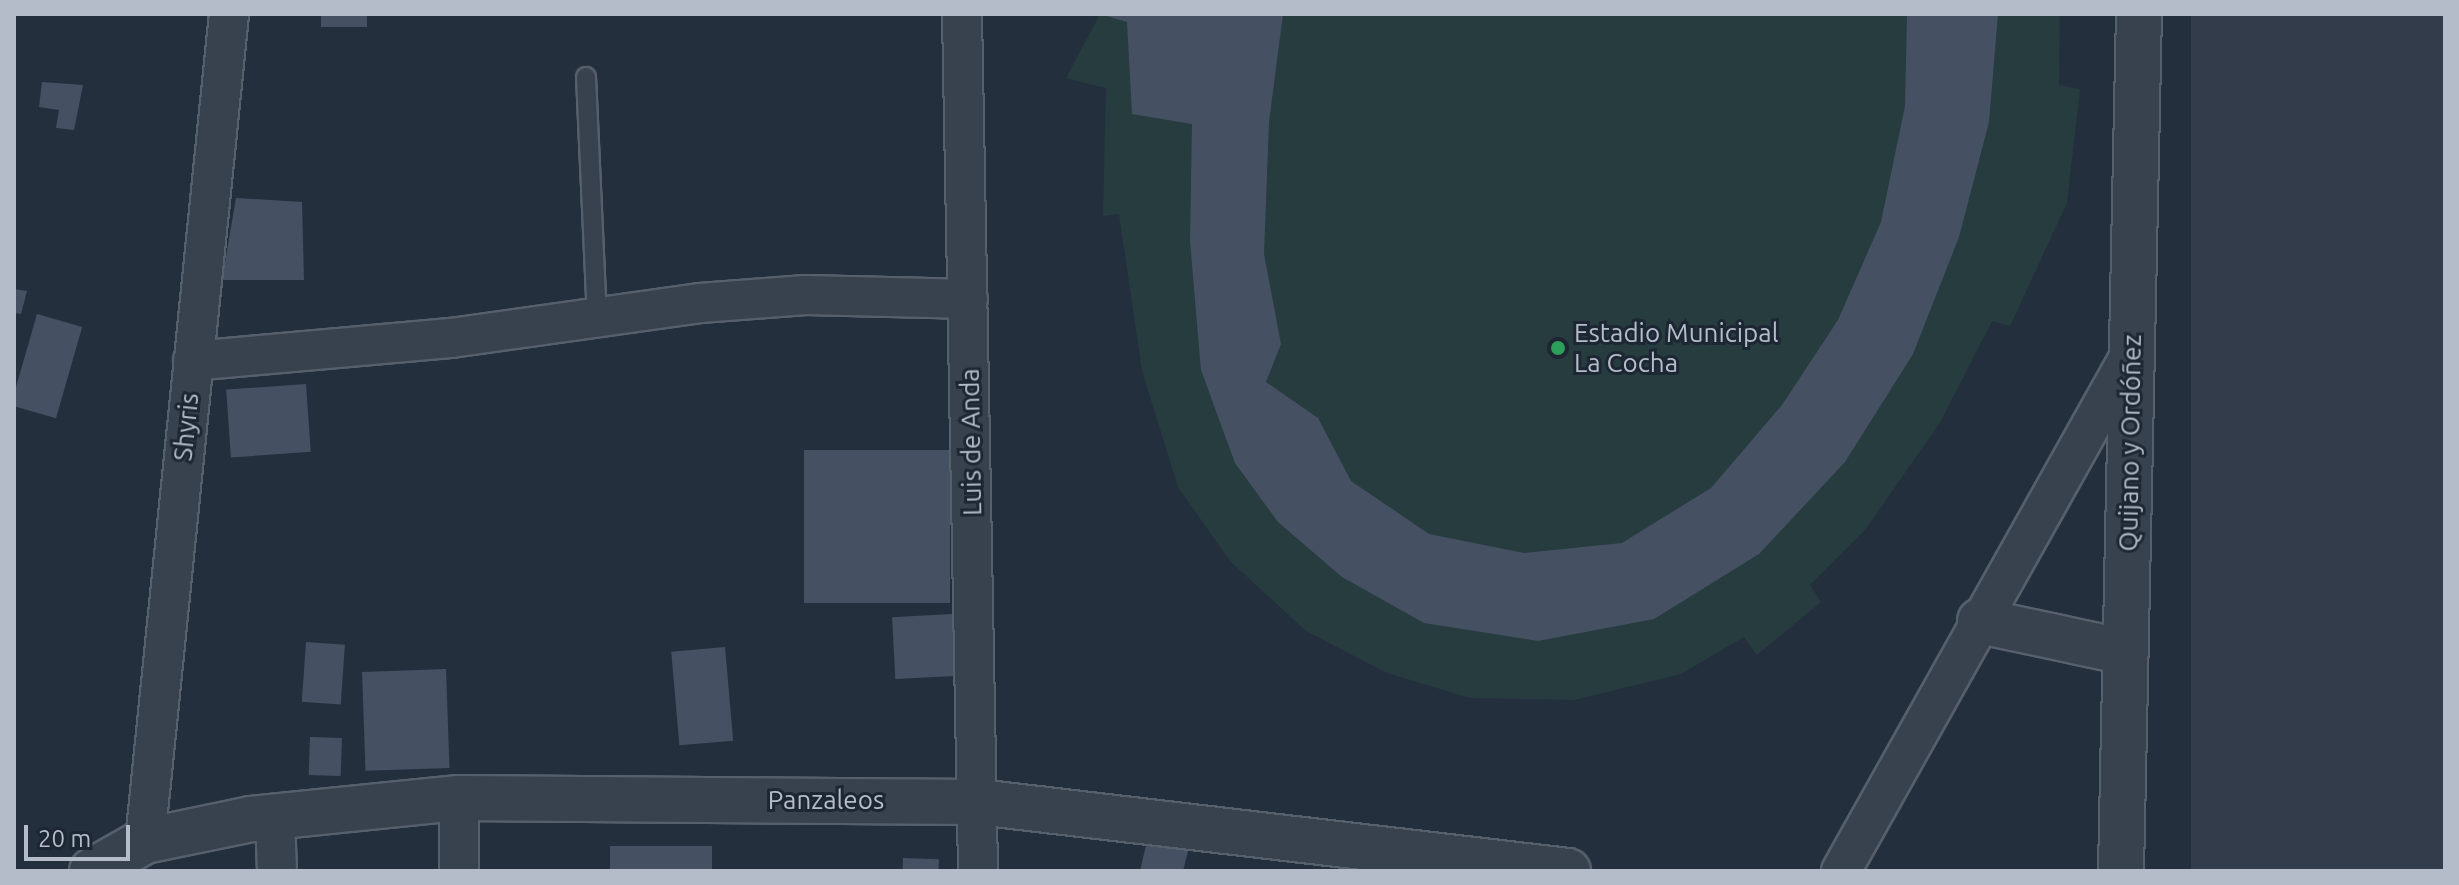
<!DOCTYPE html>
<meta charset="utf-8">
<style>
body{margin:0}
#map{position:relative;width:2459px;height:885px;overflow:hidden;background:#242f3e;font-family:Ubuntu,sans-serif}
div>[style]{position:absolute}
.airport>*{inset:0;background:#323c4b;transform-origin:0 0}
.green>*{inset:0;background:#263c3f}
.building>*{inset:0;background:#455162;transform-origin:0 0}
.roads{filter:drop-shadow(2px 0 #565f6c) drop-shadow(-2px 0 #565f6c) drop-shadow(0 2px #565f6c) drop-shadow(0 -2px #565f6c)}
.service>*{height:18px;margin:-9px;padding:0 9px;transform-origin:9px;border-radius:9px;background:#38414e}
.minor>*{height:38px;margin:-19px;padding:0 19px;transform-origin:19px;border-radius:19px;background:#38414e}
.tertiary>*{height:44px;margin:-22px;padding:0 22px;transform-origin:22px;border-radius:22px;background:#38414e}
.dots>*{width:22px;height:22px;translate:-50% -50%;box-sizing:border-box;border:4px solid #1d2633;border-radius:50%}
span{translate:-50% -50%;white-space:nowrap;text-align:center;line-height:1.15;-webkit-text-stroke:6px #1d2633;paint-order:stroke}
.poi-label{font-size:26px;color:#b4bcc9}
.left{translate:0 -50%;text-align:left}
.street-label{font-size:26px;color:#b4bcc9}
.frame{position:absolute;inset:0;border:16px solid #b4bcc9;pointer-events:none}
.scale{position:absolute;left:24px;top:825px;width:106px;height:36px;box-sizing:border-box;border:4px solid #b4bcc9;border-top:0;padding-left:10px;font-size:24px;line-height:28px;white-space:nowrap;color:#b4bcc9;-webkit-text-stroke:6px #1d2633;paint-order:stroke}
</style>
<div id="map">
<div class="airport">
<i style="left:2191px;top:14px;width:254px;height:857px"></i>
</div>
<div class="green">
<i style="clip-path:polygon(1100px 14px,2060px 14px,2059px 85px,2080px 89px,2067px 203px,2010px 326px,1992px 321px,1941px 421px,1865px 530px,1810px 585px,1821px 602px,1757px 655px,1744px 637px,1681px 674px,1574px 700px,1470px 698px,1387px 673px,1306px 631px,1230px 561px,1178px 487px,1142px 371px,1119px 214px,1103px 216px,1106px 88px,1066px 78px)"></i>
</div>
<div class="building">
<i style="left:321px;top:14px;width:46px;height:13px"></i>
<i style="clip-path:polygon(1100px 14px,1283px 14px,1269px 122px,1264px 254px,1281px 344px,1266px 382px,1318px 418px,1351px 481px,1429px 534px,1524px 553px,1622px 543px,1711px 488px,1782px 405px,1838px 320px,1881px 222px,1905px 106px,1907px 14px,1998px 14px,1989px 122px,1959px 237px,1913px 354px,1845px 462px,1759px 554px,1654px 619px,1538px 641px,1424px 623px,1342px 577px,1278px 522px,1235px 463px,1201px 370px,1190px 241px,1192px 124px,1132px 114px,1127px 22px)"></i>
<i style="clip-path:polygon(42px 82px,83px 85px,74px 130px,56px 128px,59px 110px,39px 107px)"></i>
<i style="clip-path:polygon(236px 198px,302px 202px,304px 280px,222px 280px)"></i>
<i style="clip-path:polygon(14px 289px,27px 291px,21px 314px,14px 313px)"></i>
<i style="left:37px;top:314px;width:47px;height:95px;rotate:16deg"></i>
<i style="left:306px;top:384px;width:68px;height:80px;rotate:86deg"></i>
<i style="left:950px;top:450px;width:153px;height:146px;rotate:90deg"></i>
<i style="left:952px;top:614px;width:62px;height:60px;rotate:87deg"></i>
<i style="left:306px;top:642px;width:39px;height:60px;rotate:4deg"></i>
<i style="left:725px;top:647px;width:94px;height:54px;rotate:85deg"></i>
<i style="left:446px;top:669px;width:99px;height:84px;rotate:88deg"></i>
<i style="left:310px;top:737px;width:32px;height:38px;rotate:2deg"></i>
<i style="clip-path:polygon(1148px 837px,1189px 847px,1183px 871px,1140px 871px)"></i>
<i style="left:712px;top:846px;width:25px;height:102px;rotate:90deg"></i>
<i style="left:903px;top:858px;width:36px;height:13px;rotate:2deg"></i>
</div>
<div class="roads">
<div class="service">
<i style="left:586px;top:77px;width:240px;rotate:87.4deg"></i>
</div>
<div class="minor">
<i style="left:962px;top:14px;width:857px;rotate:88.93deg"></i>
<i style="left:193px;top:361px;width:259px;rotate:-5.1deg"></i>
<i style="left:451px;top:338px;width:251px;rotate:-8deg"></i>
<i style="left:700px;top:303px;width:106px;rotate:-4.3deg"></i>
<i style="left:806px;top:295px;width:162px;rotate:1.4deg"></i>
<i style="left:275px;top:817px;width:54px;rotate:87.9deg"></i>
<i style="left:145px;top:841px;width:831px;rotate:-84.2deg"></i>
<i style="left:459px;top:871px;width:73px;rotate:-90deg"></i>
<i style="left:1841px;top:871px;width:595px;rotate:-60.72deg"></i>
</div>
<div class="tertiary">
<i style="left:1980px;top:621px;width:149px;rotate:12deg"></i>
<i style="left:92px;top:871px;width:61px;rotate:-29.5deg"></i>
<i style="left:145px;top:841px;width:108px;rotate:-11.7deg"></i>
<i style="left:251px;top:819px;width:209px;rotate:-5.8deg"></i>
<i style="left:459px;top:798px;width:519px;rotate:0.44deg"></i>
<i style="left:978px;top:802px;width:594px;rotate:6.67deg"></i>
<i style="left:2121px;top:871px;width:857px;rotate:-88.8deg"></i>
</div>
</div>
<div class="dots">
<i style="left:1558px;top:348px;background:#2e9e5b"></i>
</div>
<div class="poi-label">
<span class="left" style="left:1574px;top:348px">Estadio Municipal<br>La Cocha</span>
</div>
<div class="street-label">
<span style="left:186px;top:427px;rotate:-84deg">Shyris</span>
<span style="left:971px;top:442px;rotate:-91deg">Luis de Anda</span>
<span style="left:2130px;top:443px;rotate:-89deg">Quijano y Ordóñez</span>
<span style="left:826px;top:800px">Panzaleos</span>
</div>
<div class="frame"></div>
<div class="scale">20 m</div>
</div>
